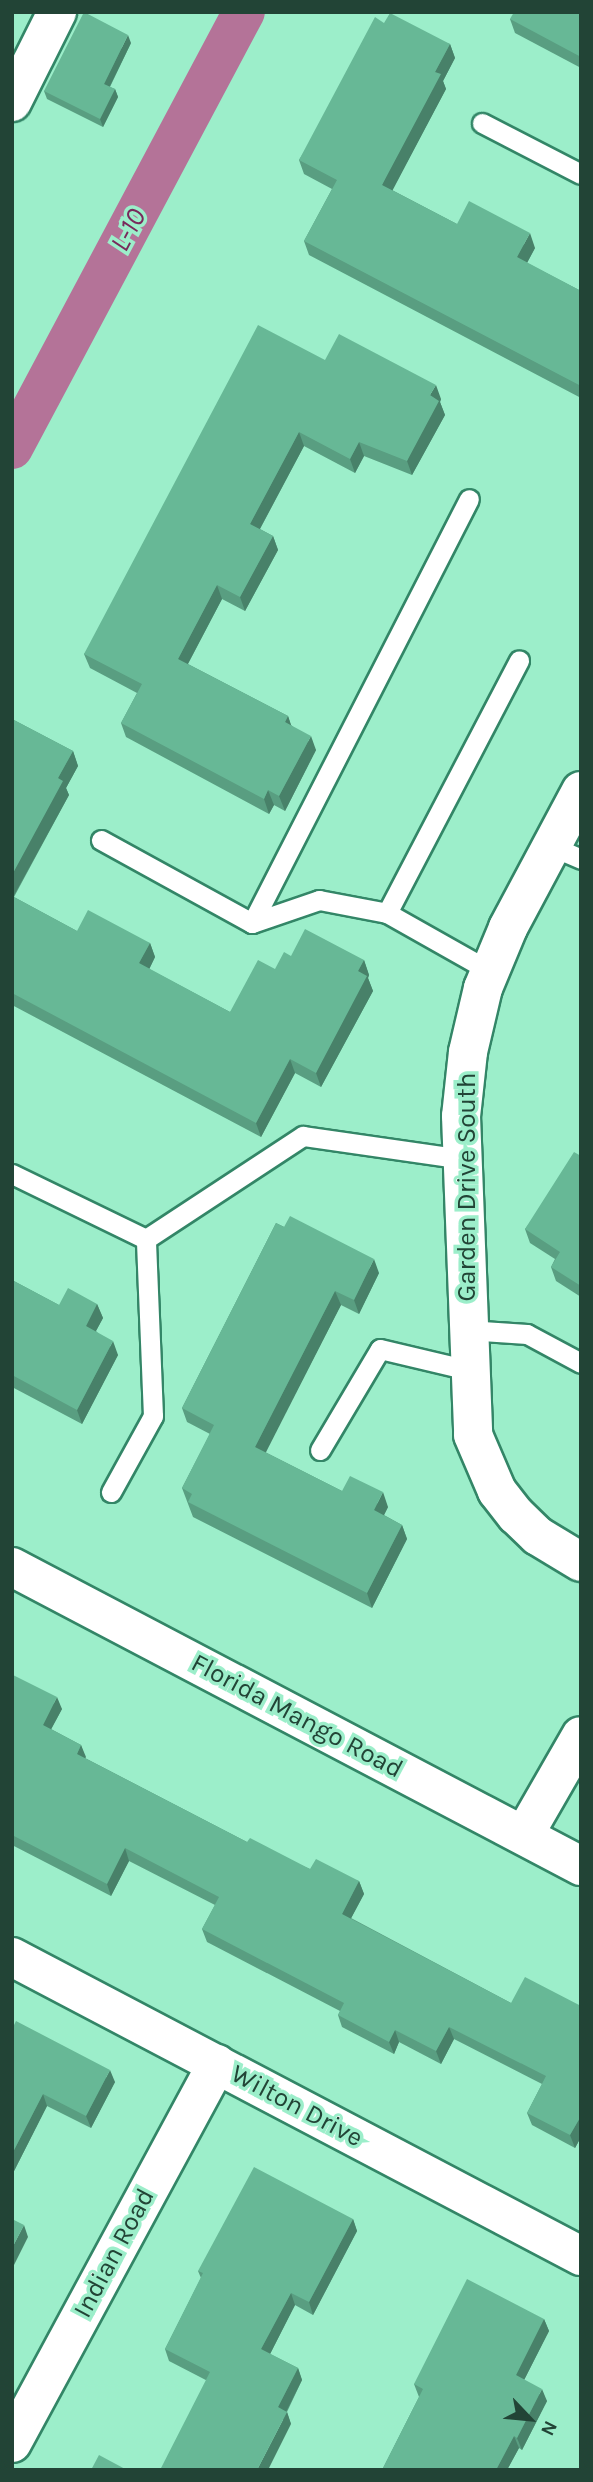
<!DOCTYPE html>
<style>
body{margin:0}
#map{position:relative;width:593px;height:2482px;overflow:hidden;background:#9ceeca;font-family:Karla,sans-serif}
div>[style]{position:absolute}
.canal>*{height:42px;margin:-21px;padding:0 21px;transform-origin:21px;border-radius:21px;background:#b47398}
.roads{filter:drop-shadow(2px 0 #338667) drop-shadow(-2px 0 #338667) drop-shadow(0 2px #338667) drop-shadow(0 -2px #338667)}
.service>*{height:19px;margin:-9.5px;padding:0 9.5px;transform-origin:9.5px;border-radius:9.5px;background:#fff}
.minor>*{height:38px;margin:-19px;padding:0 19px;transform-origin:19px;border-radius:19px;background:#fff}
.tertiary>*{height:38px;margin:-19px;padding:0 19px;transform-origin:19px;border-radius:19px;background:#fff}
.wall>*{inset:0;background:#599e81}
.shaded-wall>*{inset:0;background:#488169}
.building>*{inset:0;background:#67b896}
span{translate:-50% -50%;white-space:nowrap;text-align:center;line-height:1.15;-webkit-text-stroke:7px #9ceeca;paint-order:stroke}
.street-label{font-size:26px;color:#224436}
.water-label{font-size:28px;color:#79295b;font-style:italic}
.frame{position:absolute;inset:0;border:14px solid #224436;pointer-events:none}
.north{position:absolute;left:495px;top:2384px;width:70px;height:70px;-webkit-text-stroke:5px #9ceeca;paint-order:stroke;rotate:116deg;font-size:19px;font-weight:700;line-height:28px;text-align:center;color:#224436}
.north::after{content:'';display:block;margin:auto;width:24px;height:32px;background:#224436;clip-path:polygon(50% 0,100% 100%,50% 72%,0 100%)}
</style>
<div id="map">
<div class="canal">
<i style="left:12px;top:448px;width:494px;rotate:-62deg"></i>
</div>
<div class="roads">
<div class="service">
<i style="left:482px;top:123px;width:111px;rotate:27.3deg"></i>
<i style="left:101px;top:840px;width:172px;rotate:28.8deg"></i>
<i style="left:252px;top:923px;width:71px;rotate:-18.9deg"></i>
<i style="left:319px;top:900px;width:69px;rotate:10.8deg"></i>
<i style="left:387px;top:913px;width:118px;rotate:29.4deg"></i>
<i style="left:551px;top:846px;width:33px;rotate:23deg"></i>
<i style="left:387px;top:913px;width:285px;rotate:-62.4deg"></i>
<i style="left:252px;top:923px;width:476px;rotate:-62.9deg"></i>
<i style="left:12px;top:1174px;width:149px;rotate:25.9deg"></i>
<i style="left:146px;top:1239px;width:188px;rotate:-33.3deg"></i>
<i style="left:303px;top:1136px;width:162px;rotate:8.2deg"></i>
<i style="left:467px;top:1330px;width:60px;rotate:3.8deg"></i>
<i style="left:527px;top:1334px;width:61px;rotate:28.2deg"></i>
<i style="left:320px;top:1450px;width:117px;rotate:-59.3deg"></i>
<i style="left:380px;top:1349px;width:90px;rotate:13.4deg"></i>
<i style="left:111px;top:1492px;width:87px;rotate:-61.1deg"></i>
<i style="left:153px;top:1416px;width:177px;rotate:-92.3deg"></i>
</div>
<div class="minor">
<i style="left:12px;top:102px;width:101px;rotate:-63.4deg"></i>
<i style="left:581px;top:791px;width:155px;rotate:118.1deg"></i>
<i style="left:508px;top:928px;width:65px;rotate:112.6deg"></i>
<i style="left:483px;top:988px;width:66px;rotate:103.2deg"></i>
<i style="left:468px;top:1052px;width:64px;rotate:96.2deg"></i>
<i style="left:461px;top:1116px;width:319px;rotate:87.8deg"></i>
<i style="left:473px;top:1435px;width:61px;rotate:66.8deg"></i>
<i style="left:497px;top:1491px;width:31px;rotate:52deg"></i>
<i style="left:516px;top:1515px;width:30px;rotate:44deg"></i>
<i style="left:538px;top:1536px;width:50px;rotate:31.2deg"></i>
<i style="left:524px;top:1835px;width:114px;rotate:-60.1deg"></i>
<i style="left:12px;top:1957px;width:643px;rotate:27.72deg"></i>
<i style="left:12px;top:2443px;width:431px;rotate:-61.6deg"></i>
</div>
<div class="tertiary">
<i style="left:12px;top:1567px;width:643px;rotate:27.72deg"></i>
</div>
</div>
<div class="wall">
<i style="clip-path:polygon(581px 12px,581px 68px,515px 33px,510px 19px)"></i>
<i style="clip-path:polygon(384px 23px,450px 44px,455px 58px,443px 81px,446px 89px,392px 190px,457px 224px,535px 248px,527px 263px,581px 291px,581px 398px,309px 255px,304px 241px,332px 189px,304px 174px,299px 160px)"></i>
<i style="clip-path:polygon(131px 43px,110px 87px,115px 89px,118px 97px,103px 127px,47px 99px,44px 91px)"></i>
<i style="clip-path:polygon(325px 360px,441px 399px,440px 402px,445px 415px,412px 475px,364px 456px,355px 473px,304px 446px,260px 529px,273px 536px,278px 550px,245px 611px,222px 599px,188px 664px,288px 716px,291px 725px,316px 750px,285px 811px,274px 805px,269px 814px,126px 737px,121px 723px,137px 693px,90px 668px,84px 654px)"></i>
<i style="clip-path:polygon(12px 719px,73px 751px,78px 766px,66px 788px,69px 795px,14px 897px,77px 931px,150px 943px,155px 957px,149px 969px,230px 1012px,291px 956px,364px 960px,369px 975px,368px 978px,373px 991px,321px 1087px,295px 1073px,261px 1137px,12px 1005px)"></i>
<i style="clip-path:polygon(581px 1156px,581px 1297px,556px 1281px,551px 1267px,555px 1259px,530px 1243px,525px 1229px)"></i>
<i style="clip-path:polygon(276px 1223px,379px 1273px,359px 1314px,341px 1305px,265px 1452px,342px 1491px,388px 1507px,384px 1515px,402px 1525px,407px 1539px,372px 1608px,193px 1517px,182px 1488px,210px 1434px,187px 1422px,182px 1408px)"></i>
<i style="clip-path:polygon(12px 1280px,59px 1305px,97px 1304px,103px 1318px,96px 1331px,118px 1355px,82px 1424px,12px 1387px)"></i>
<i style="clip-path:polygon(12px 1676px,62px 1709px,51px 1729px,81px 1745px,85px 1758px,247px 1842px,310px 1869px,359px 1881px,364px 1894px,351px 1918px,511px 2003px,581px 2006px,581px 2137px,575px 2148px,532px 2125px,527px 2113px,542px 2084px,454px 2039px,441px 2064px,399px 2042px,394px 2054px,342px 2027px,338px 2015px,340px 2011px,207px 1942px,202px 1929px,215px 1905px,129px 1861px,111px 1896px,12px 1845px)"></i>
<i style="clip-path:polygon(12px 2029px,115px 2082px,91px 2128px,47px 2106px,12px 2175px)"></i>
<i style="clip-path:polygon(353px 2219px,357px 2231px,313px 2315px,295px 2305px,270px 2354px,298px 2368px,302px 2380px,287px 2412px,291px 2424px,169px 2361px,165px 2349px,201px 2278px,198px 2271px)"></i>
<i style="clip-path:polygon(544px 2319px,549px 2331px,524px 2380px,547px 2401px,522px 2450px,519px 2448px,507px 2470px,382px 2470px,419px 2397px,414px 2384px)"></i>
</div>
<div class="shaded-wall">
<i style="clip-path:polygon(128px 35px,131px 43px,107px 92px,104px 84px)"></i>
<i style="clip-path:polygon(450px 44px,455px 58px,443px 81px,446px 89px,388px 199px,382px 185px,435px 72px)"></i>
<i style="clip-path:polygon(115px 89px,118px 97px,103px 127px,100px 119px)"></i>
<i style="clip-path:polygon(530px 233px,535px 248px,522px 272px,517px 257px)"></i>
<i style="clip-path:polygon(436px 385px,441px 399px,440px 402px,445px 415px,412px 475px,407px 461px,430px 395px)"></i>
<i style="clip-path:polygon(299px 432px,304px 446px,255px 538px,250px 524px)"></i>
<i style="clip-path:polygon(359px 442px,364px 456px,355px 473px,350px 459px)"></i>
<i style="clip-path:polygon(273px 536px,278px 550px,245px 611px,240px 597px)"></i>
<i style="clip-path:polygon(217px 585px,222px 599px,183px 673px,178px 659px)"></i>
<i style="clip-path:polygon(288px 716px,293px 731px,285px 722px)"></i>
<i style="clip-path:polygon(311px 736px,316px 750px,285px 811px,279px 796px)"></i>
<i style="clip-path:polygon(73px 751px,78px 766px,66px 788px,69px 795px,12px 899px,12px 875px,58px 778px)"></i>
<i style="clip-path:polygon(268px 790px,274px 805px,269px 814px,264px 799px)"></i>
<i style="clip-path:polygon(150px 943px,155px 957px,145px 978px,139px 963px)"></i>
<i style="clip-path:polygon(364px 960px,369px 975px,368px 978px,373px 991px,321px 1087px,316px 1073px,358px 971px)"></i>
<i style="clip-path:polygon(290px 1059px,295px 1073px,261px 1137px,256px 1123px)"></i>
<i style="clip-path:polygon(374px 1259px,379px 1273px,359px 1314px,354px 1300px)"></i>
<i style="clip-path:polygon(335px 1291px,341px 1305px,261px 1462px,255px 1447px)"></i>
<i style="clip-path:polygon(97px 1304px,103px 1318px,91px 1340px,86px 1326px)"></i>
<i style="clip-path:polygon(113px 1341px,118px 1355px,82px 1424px,77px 1410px)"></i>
<i style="clip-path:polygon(383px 1492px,388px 1507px,379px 1525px,374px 1510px)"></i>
<i style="clip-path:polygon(402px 1525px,407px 1539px,372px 1608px,367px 1593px)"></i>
<i style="clip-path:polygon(57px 1697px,62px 1709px,47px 1737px,43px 1725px)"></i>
<i style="clip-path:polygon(81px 1745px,86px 1757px,81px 1766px,77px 1754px)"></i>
<i style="clip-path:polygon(125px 1848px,129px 1861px,111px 1896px,107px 1884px)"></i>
<i style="clip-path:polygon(359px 1881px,364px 1894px,347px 1926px,342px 1914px)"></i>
<i style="clip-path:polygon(449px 2027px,454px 2039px,441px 2064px,436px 2051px)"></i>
<i style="clip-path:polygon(395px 2030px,399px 2042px,394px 2054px,389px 2042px)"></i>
<i style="clip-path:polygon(110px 2070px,115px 2082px,91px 2128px,86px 2116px)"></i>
<i style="clip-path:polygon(43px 2094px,47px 2106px,12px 2175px,12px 2154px)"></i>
<i style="clip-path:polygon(581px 2116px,581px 2137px,575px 2148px,570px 2135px)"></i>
<i style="clip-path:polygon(353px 2219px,357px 2231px,313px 2315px,309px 2302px)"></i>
<i style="clip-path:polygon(24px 2225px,28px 2237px,12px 2269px,12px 2248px)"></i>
<i style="clip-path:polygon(291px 2293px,295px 2305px,266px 2362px,261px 2349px)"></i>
<i style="clip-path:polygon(544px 2319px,549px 2331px,520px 2388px,516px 2375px)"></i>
<i style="clip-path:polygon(298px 2368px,302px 2380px,282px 2420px,278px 2407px)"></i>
<i style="clip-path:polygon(542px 2389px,547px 2401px,522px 2450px,517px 2438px)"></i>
<i style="clip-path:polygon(287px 2412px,291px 2424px,268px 2470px,257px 2470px)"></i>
<i style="clip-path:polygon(514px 2436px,519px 2448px,507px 2470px,496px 2470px)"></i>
</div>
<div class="building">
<i style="clip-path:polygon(84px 12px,128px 35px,104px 84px,115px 89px,100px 119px,44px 91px)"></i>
<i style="clip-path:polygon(514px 12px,581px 12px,581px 57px,510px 19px)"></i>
<i style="clip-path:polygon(390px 13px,450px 44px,435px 72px,441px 74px,382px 185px,457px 224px,469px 201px,530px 233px,517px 257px,581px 291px,581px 386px,304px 241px,337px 180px,299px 160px,375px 17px,384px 23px)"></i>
<i style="clip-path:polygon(258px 325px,325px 360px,339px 334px,436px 385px,430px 395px,439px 401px,407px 461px,359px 442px,350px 459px,299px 432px,250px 524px,273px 536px,240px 597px,217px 585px,178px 659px,288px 716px,285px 722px,311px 736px,279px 796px,268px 790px,264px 799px,121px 723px,142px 684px,84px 654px)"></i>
<i style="clip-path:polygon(12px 719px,73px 751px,58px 778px,63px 781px,12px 875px)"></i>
<i style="clip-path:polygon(12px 896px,77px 931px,88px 910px,150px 943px,139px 963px,230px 1012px,258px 960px,275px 969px,284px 952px,291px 956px,305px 929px,364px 960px,358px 971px,367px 976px,316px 1073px,290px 1059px,256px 1123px,12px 993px)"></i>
<i style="clip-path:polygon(574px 1152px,581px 1156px,581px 1286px,551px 1267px,560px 1252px,525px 1229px)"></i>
<i style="clip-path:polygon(290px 1216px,374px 1259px,354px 1300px,335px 1291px,255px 1447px,342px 1491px,350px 1476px,383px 1492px,374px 1510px,402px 1525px,367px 1593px,188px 1502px,192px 1494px,182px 1488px,214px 1425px,182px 1408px,276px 1223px,284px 1227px)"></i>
<i style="clip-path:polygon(12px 1280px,59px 1305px,68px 1288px,97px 1304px,86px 1326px,113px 1341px,77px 1410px,12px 1375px)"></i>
<i style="clip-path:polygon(13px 1675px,57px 1697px,43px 1725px,81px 1745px,77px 1754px,247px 1842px,250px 1838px,310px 1869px,316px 1859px,359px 1881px,342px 1914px,511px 2003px,525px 1977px,581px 2006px,581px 2116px,570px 2135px,527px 2113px,546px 2076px,449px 2027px,436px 2051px,395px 2030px,389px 2042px,338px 2015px,344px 2003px,202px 1929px,219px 1897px,125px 1848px,107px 1884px,12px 1835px,12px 1676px)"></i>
<i style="clip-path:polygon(16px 2021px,110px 2070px,86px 2116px,43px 2094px,12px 2154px,12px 2029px)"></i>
<i style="clip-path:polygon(254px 2167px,353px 2219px,309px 2302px,291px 2293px,261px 2349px,298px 2368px,278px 2407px,287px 2412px,257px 2470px,160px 2470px,210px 2372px,165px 2349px,203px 2273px,198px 2271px)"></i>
<i style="clip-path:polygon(12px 2219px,24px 2225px,12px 2248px)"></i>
<i style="clip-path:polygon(467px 2279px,544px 2319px,516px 2375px,542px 2389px,517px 2438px,514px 2436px,496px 2470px,382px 2470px,423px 2389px,414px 2384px)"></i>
<i style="clip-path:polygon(99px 2455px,127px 2470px,91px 2470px)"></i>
</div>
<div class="street-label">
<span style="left:467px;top:1187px;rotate:-90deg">Garden Drive South</span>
<span style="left:297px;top:1716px;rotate:28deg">Florida Mango Road</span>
<span style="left:297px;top:2106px;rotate:28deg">Wilton Drive</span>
<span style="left:114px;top:2253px;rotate:-62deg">Indian Road</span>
</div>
<div class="water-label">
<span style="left:128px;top:230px;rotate:-62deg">L-10</span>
</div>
<div class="frame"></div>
<div class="north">N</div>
</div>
